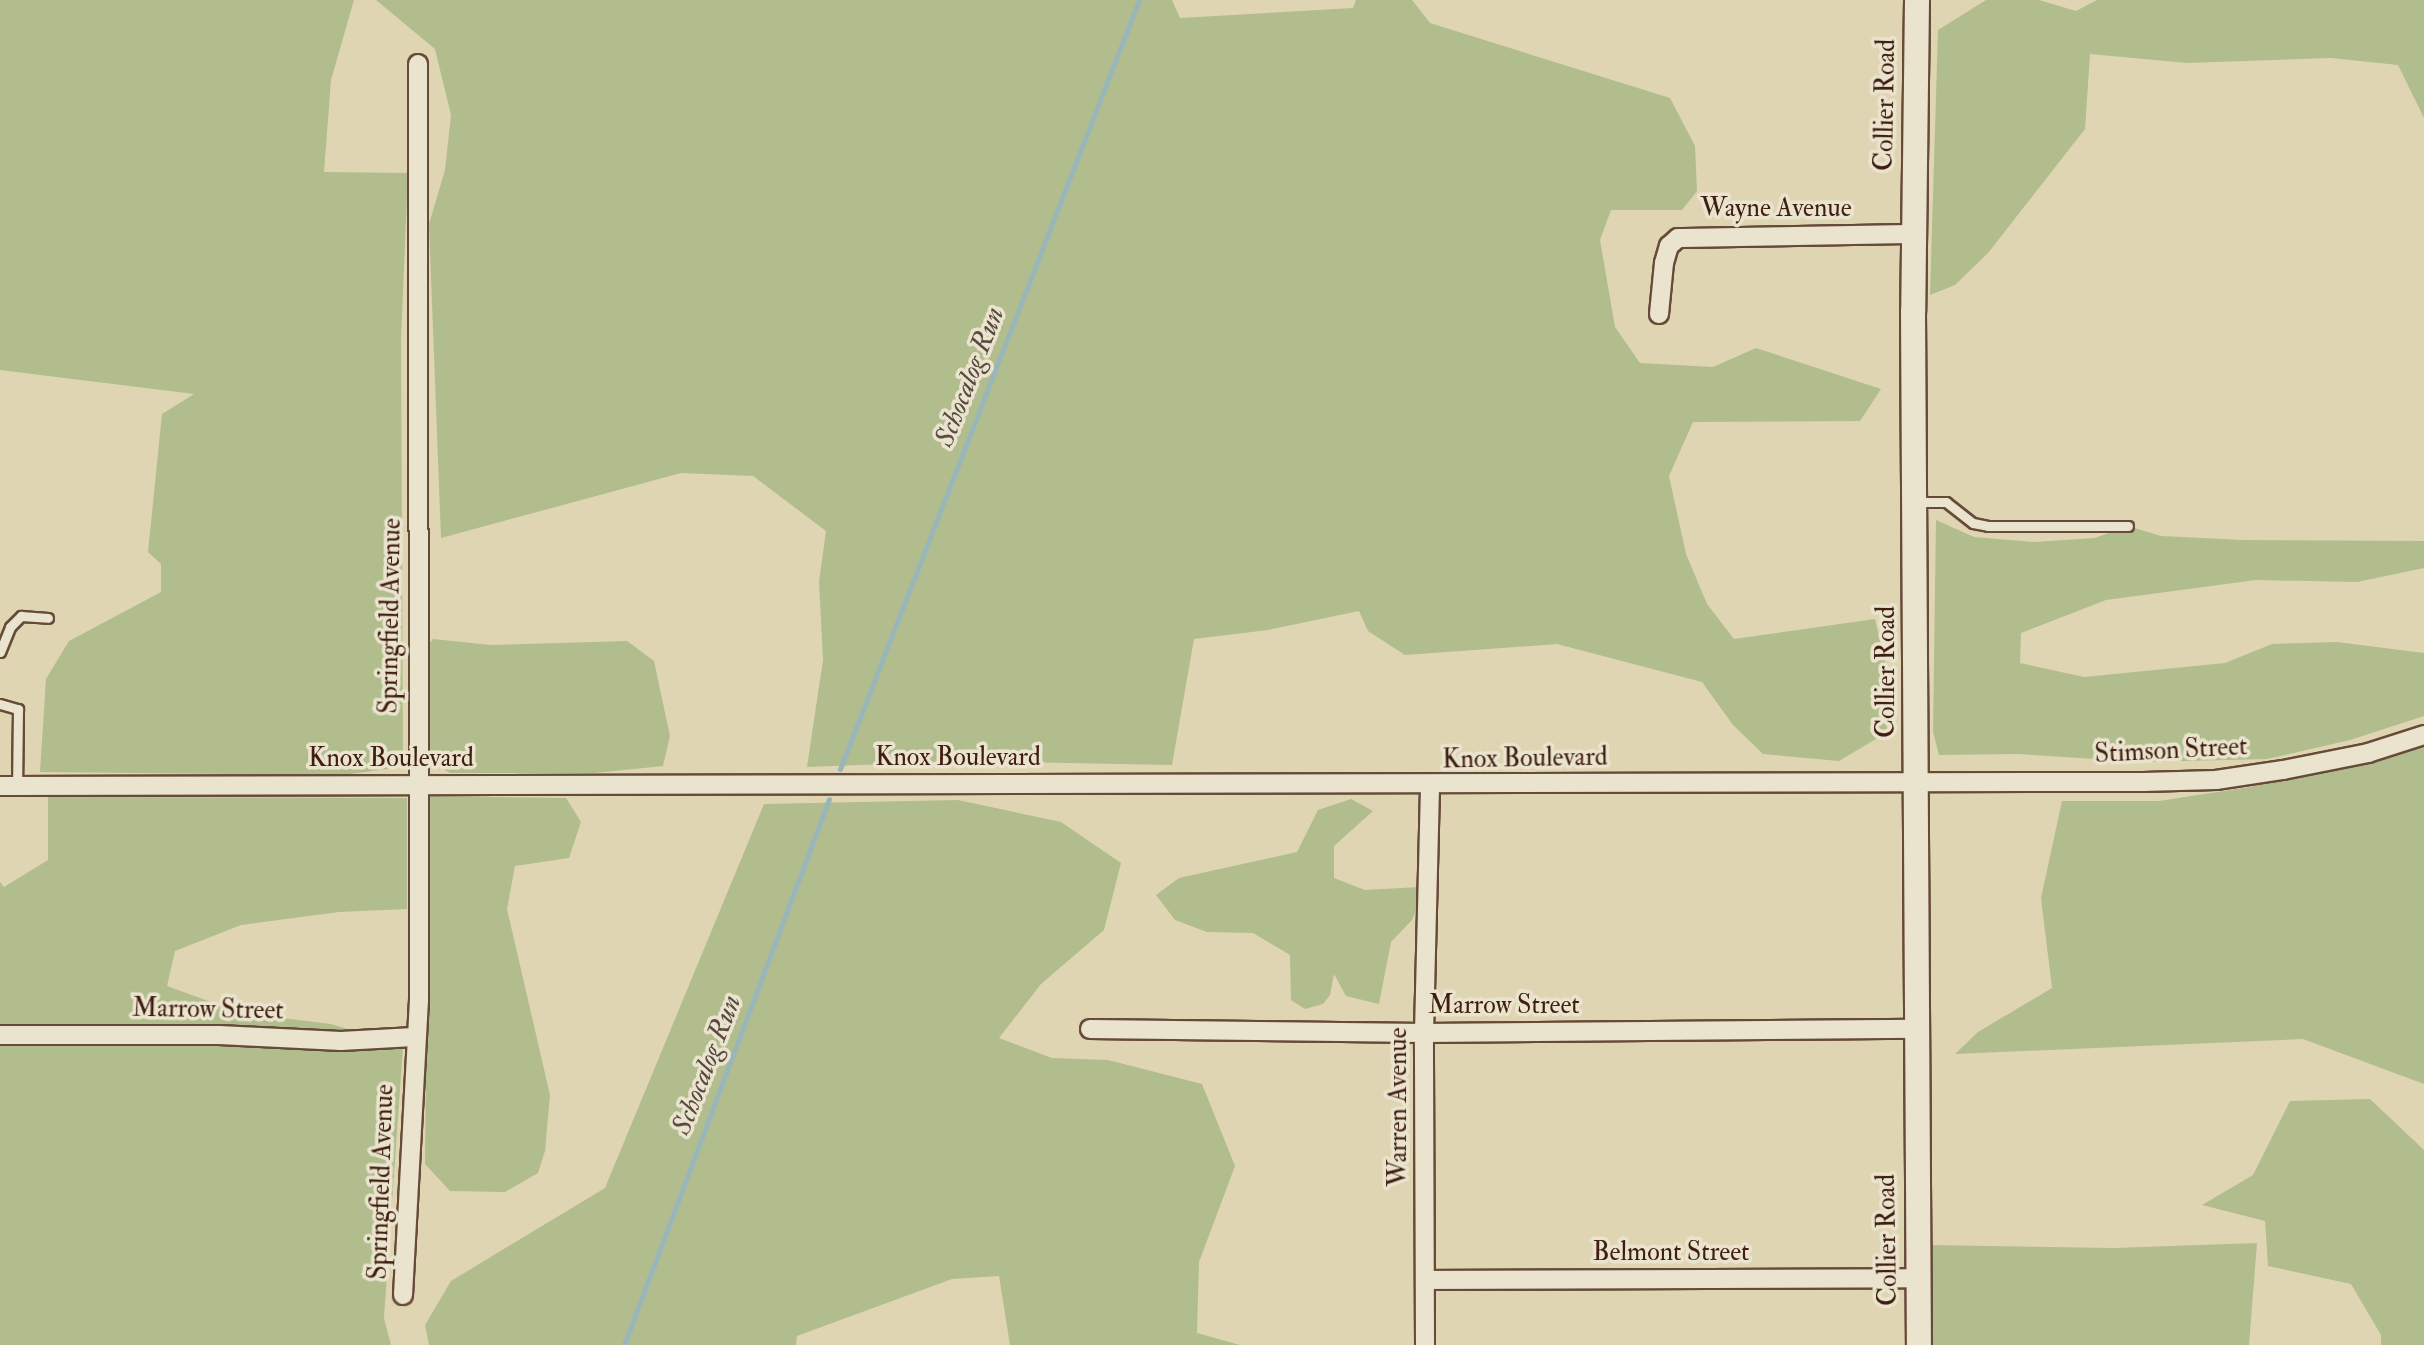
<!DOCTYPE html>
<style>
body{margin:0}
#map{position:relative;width:2424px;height:1345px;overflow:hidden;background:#dfd5b3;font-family:"IM FELL Double Pica",serif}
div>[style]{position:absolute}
.green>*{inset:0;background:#b1bd8d}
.stream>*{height:5px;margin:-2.5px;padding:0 2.5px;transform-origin:2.5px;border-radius:2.5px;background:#99b6b8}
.roads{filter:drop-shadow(2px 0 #674b39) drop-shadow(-2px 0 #674b39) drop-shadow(0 2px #674b39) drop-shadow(0 -2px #674b39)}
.lane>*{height:9px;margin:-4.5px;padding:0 4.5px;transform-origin:4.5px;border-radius:4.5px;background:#eae4ce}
.street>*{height:18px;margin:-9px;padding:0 9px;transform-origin:9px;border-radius:9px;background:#eae4ce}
.secondary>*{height:24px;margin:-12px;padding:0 12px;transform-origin:12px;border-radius:12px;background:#eae4ce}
span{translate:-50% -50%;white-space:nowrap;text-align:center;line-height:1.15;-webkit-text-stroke:7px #eae4ce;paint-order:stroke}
.street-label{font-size:26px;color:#3f1d10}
.water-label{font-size:28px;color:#5a4b42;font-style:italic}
</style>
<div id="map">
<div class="green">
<i style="clip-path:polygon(0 0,354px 0,331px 80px,324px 172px,408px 173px,401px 339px,403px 751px,395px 768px,343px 775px,40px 772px,46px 679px,69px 641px,161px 592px,161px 564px,148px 552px,162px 414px,194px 394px,0 370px)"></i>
<i style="clip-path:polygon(376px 0,1172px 0,1180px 18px,1353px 8px,1356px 0,1412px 0,1430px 23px,1670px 98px,1695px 146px,1697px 191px,1682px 210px,1611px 210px,1600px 240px,1615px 327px,1640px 363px,1713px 367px,1756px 348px,1881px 389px,1860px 421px,1693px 422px,1669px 476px,1686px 554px,1707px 604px,1734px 639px,1875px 619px,1892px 691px,1886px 733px,1839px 761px,1763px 754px,1733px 725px,1702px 682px,1557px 644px,1405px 655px,1368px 631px,1359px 611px,1268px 630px,1194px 639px,1172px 765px,964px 761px,807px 767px,823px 660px,819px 582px,826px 531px,753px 476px,681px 473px,441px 538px,429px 224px,445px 170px,451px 115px,435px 49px)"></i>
<i style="clip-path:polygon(1986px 0,2039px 0,2076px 11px,2097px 0,2424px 0,2424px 118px,2398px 65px,2331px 58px,2187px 63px,2090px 54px,2085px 129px,1988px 253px,1955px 285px,1930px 295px,1938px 30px)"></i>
<i style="clip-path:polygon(1936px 520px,1974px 537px,2035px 542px,2095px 538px,2128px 526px,2161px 536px,2242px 540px,2424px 541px,2424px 568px,2357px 582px,2256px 580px,2106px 600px,2021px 633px,2020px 663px,2084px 677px,2225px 663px,2272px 644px,2337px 642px,2424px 653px,2424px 716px,2350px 740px,2267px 759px,2143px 762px,2018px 754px,1939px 755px,1933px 732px)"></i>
<i style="clip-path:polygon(433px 639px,491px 645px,627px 641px,654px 661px,670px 736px,663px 766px,595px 773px,450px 773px,428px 760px,423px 652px)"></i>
<i style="clip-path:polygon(2424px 741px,2424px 1084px,2303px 1039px,1955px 1054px,1978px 1032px,2052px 988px,2041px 898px,2062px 801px,2159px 801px,2250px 787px)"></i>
<i style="clip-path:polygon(429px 796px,566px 798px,581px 822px,569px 858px,515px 866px,507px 909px,550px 1095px,545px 1151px,538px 1173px,505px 1192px,450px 1191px,425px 1164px)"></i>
<i style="clip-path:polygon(48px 797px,407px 798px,407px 909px,339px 912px,241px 925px,175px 951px,167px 986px,241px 1013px,331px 1024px,403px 1046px,384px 1318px,391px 1345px,0 1345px,0 882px,4px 887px,48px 860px)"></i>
<i style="clip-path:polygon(1351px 799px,1373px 811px,1334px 846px,1334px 878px,1365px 890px,1420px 887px,1419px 904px,1412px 920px,1391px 942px,1379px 1004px,1346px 996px,1334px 974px,1330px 995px,1323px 1004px,1305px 1009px,1291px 1000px,1290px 955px,1253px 933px,1207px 932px,1175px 920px,1156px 895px,1179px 878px,1297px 852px,1318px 810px)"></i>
<i style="clip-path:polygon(958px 800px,1061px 822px,1121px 863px,1104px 930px,1041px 984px,999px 1038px,1052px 1058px,1108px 1060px,1202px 1084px,1235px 1166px,1199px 1262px,1197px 1333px,1240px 1345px,1010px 1345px,999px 1276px,952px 1279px,797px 1336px,796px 1345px,429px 1345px,425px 1325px,451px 1281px,605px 1188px,764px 804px)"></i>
<i style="clip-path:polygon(2370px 1099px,2424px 1150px,2424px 1345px,2381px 1345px,2381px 1335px,2351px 1284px,2268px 1266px,2265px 1221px,2202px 1205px,2253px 1175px,2290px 1101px)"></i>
<i style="clip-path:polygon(2257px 1243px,2249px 1345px,1930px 1345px,1929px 1245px,2114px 1248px)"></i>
</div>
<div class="stream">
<i style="left:840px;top:769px;width:825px;rotate:-68.75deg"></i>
<i style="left:624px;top:1345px;width:583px;rotate:-69.42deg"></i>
</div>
<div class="roads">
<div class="lane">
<i style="left:1917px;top:502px;width:29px"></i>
<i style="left:1946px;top:502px;width:34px;rotate:38deg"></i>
<i style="left:1973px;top:523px;width:15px;rotate:11deg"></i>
<i style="left:1988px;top:526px;width:140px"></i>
<i style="left:0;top:652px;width:27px;rotate:-68deg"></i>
<i style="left:10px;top:627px;width:16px;rotate:-45deg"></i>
<i style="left:21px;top:616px;width:27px;rotate:4deg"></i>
<i style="left:0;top:704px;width:19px;rotate:16deg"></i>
<i style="left:18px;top:709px;width:77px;rotate:90.7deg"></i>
</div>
<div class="street">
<i style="left:1659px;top:314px;width:51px;rotate:-84.4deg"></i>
<i style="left:1664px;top:263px;width:18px;rotate:-74deg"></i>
<i style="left:1669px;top:246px;width:12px;rotate:-42deg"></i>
<i style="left:1678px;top:238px;width:236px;rotate:-1deg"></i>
<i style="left:0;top:786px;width:2143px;rotate:-0.11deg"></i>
<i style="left:2143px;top:782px;width:73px;rotate:-1.6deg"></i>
<i style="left:2216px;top:780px;width:68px;rotate:-8.5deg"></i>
<i style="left:2283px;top:770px;width:87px;rotate:-11.3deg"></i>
<i style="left:2368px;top:753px;width:59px;rotate:-17.8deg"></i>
<i style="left:1090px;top:1029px;width:334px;rotate:0.7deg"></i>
<i style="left:1424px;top:1033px;width:493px;rotate:-0.5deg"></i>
<i style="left:0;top:1035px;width:219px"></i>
<i style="left:219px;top:1035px;width:122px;rotate:2.8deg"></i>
<i style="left:341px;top:1041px;width:73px;rotate:-3.1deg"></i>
<i style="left:1425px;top:1280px;width:493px;rotate:-0.2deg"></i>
<i style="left:403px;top:1295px;width:294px;rotate:-86.9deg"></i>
<i style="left:419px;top:1001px;width:937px;rotate:-90.06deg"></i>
<i style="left:1425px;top:1345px;width:312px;rotate:-90.2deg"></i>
<i style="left:1424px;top:1033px;width:247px;rotate:-88.6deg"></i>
</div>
<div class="secondary">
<i style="left:1917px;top:0;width:312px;rotate:90.7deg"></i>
<i style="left:1913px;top:312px;width:1033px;rotate:89.67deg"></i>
</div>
</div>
<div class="street-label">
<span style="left:1886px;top:105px;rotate:-89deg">Collier Road</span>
<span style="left:1776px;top:209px">Wayne Avenue</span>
<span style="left:391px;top:616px;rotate:-89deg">Springfield Avenue</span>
<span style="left:1887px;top:672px;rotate:-90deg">Collier Road</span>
<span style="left:2171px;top:751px;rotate:-3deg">Stimson Street</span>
<span style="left:958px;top:758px">Knox Boulevard</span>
<span style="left:391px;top:759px">Knox Boulevard</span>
<span style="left:1525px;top:759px;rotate:-1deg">Knox Boulevard</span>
<span style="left:1504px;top:1006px">Marrow Street</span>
<span style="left:208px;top:1010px;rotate:1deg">Marrow Street</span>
<span style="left:1399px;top:1107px;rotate:-90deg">Warren Avenue</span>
<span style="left:382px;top:1182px;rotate:-88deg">Springfield Avenue</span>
<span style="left:1888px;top:1240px;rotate:-91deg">Collier Road</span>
<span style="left:1671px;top:1253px">Belmont Street</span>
</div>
<div class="water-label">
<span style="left:970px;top:377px;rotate:-69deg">Schocalog Run</span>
<span style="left:707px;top:1065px;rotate:-69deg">Schocalog Run</span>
</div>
</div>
